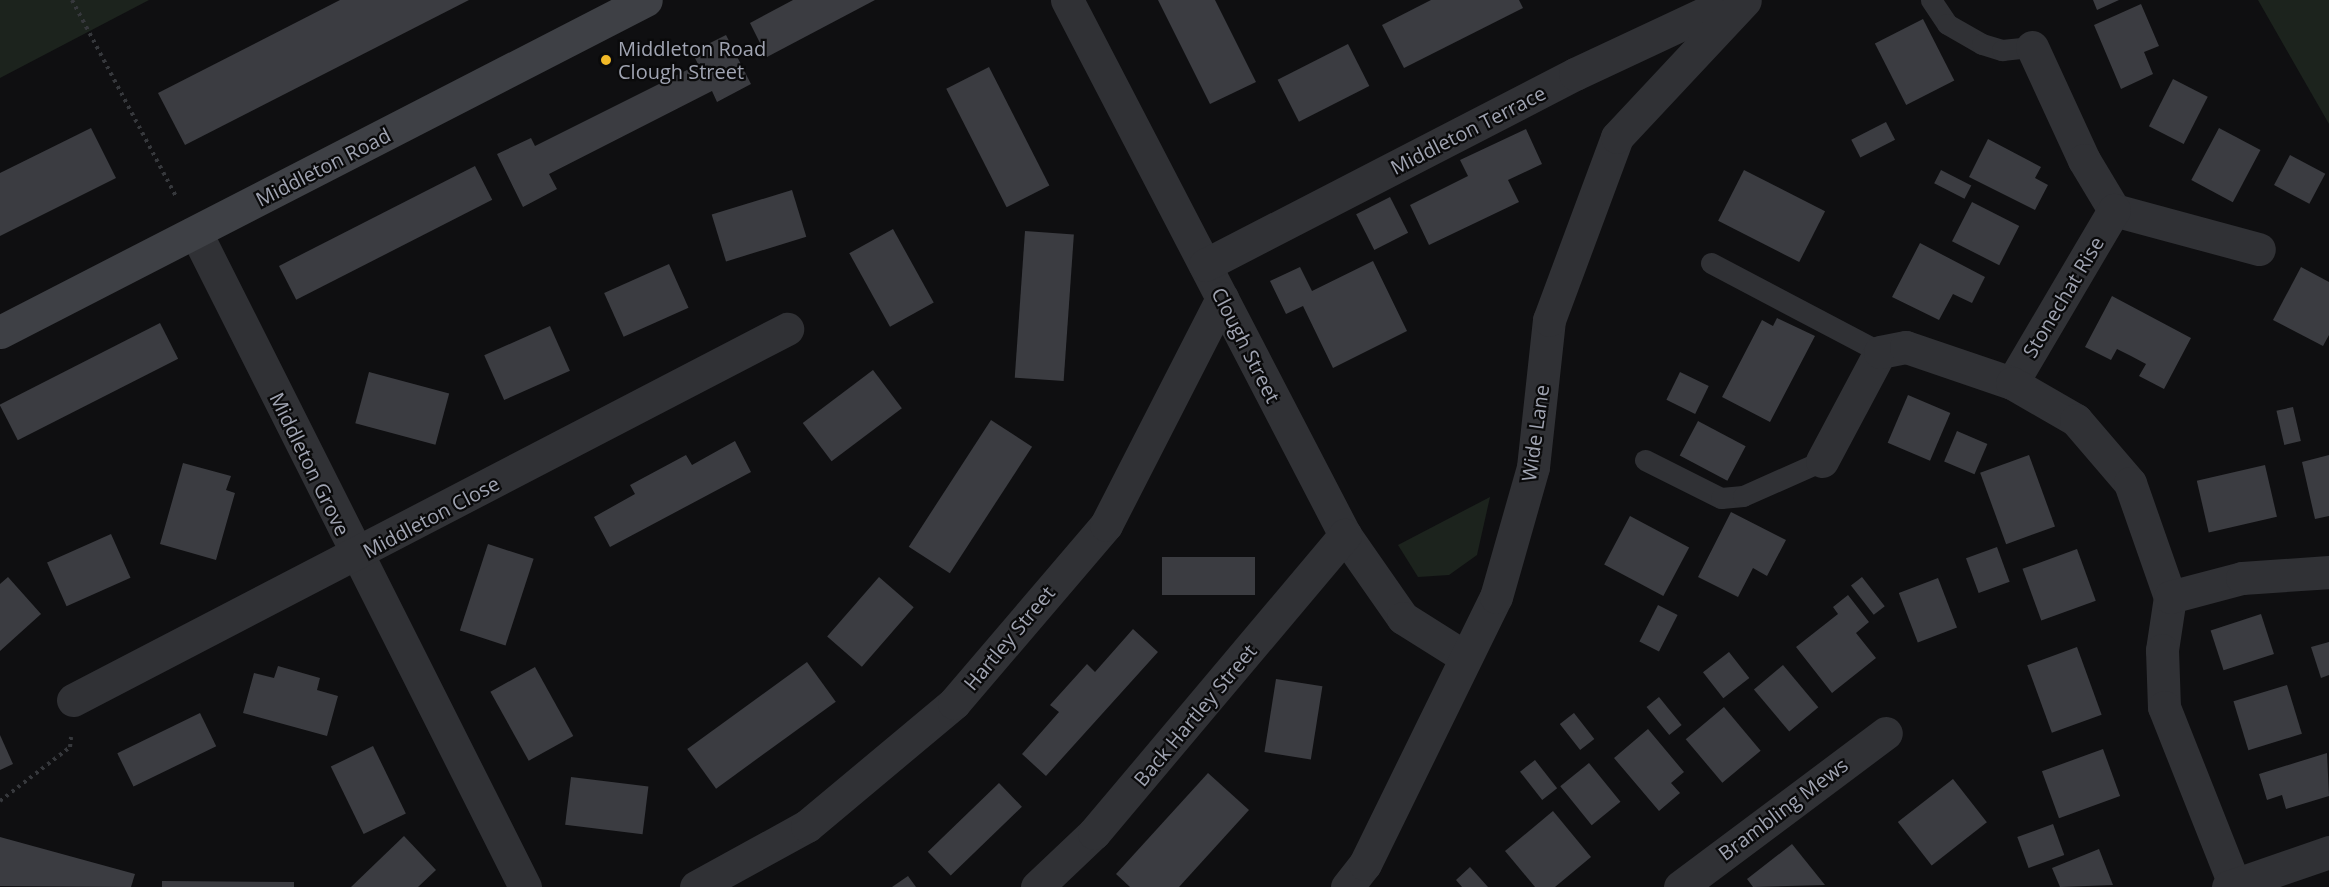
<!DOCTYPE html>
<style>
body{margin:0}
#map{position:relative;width:2329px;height:887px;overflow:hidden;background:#0f0f11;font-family:"Open Sans",sans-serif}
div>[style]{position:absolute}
.green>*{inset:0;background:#1c231d}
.building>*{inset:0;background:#3b3c41;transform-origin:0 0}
.path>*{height:4px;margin-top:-2px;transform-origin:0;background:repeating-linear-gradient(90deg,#36383c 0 3px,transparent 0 7.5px)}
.service>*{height:21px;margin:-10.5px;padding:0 10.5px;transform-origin:10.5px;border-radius:10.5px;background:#303135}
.minor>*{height:33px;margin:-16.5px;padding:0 16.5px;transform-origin:16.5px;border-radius:16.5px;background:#303135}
.tertiary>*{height:33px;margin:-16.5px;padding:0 16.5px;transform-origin:16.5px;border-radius:16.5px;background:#303135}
.secondary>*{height:33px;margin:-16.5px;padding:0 16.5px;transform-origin:16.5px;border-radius:16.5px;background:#3e4045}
.dots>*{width:16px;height:16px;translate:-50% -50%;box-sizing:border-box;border:3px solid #0a0a0b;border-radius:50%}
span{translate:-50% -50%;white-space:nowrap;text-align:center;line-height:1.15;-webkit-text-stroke:4.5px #0a0a0b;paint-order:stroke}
.poi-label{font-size:20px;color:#a0a4b2}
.left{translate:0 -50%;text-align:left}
.street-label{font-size:20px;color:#a0a4b2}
</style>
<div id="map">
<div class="green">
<i style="clip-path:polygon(0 0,149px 0,0 78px)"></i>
<i style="clip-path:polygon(2258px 0,2329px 0,2329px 124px)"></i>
<i style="clip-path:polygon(1490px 497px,1477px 555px,1449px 575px,1418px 577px,1398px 545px)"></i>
</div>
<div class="building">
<i style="clip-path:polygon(340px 0,469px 0,185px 145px,158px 93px)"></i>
<i style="clip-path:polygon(793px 0,875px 0,767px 57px,750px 23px)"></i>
<i style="clip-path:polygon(1158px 0,1215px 0,1256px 82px,1210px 104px)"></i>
<i style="clip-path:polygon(1431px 0,1519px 0,1523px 8px,1404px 68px,1382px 25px)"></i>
<i style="clip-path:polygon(2093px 0,2119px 0,2097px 10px)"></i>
<i style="clip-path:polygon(2141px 4px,2159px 46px,2144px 52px,2153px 74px,2121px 89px,2094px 25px)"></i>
<i style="left:1923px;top:19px;width:69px;height:54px;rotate:63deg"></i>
<i style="clip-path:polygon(726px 35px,751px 84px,717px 102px,712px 91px,549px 174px,557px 189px,523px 207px,497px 154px,531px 138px,535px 146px,693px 67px,698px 64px,692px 52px)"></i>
<i style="left:1348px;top:44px;width:47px;height:79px;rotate:63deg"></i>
<i style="left:989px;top:67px;width:133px;height:48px;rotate:63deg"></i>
<i style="left:2173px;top:79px;width:39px;height:53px;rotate:27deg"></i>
<i style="left:1886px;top:122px;width:20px;height:39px;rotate:63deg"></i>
<i style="clip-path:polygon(91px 128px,116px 178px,0 236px,0 173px)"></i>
<i style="left:2219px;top:128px;width:47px;height:59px;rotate:28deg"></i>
<i style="clip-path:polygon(1526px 129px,1542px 164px,1508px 180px,1519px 202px,1429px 245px,1410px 205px,1468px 176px,1460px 160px)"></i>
<i style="clip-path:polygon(1988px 139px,2041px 167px,2035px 178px,2048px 185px,2035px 210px,1969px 177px)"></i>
<i style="left:2290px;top:155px;width:40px;height:34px;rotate:28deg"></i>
<i style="left:475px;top:166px;width:38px;height:220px;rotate:63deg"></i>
<i style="left:1744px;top:170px;width:91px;height:57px;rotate:27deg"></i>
<i style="left:1941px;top:170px;width:34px;height:15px;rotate:27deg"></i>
<i style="left:792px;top:190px;width:49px;height:84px;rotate:73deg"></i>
<i style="left:1390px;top:197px;width:40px;height:38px;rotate:63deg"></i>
<i style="left:1972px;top:202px;width:53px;height:44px;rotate:27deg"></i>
<i style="left:893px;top:229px;width:84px;height:50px;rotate:61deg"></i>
<i style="left:1025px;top:231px;width:49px;height:147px;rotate:4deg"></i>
<i style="clip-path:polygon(1920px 243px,1985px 277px,1972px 303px,1953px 294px,1939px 320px,1892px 297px)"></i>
<i style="clip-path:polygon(1373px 261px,1407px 331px,1333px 368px,1303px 306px,1286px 314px,1270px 281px,1300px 267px,1312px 291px)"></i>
<i style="left:669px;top:264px;width:48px;height:71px;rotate:66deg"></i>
<i style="clip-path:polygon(2301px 267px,2329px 282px,2329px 335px,2323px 346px,2273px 320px)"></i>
<i style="clip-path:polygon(2112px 296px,2191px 338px,2164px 389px,2139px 376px,2146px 364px,2131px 356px,2117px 349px,2111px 360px,2085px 347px)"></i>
<i style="clip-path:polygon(1777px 318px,1815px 336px,1770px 422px,1722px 397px,1762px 320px,1773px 326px)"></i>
<i style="left:160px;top:323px;width:40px;height:180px;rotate:63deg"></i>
<i style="left:550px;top:326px;width:49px;height:72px;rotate:66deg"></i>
<i style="left:873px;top:370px;width:48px;height:88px;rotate:53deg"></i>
<i style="left:369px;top:372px;width:83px;height:53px;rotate:15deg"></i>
<i style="left:1680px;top:372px;width:32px;height:31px;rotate:26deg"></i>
<i style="left:1908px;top:395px;width:46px;height:52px;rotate:23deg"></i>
<i style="left:2293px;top:407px;width:35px;height:17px;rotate:77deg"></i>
<i style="left:991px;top:420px;width:49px;height:151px;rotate:33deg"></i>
<i style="left:1698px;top:421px;width:54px;height:39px;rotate:28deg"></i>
<i style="left:1957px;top:431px;width:33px;height:33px;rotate:23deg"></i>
<i style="clip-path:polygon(735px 441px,751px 472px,610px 547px,594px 517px,635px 494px,630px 485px,686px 455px,692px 465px)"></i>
<i style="left:2029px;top:455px;width:76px;height:52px;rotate:70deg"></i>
<i style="clip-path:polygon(2329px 455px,2329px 516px,2315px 519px,2302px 462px)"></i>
<i style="clip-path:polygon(183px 463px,231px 476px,226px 490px,235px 493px,216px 560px,160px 544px)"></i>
<i style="left:2265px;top:465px;width:53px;height:70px;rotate:77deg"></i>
<i style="clip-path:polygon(1731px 512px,1786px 540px,1767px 576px,1753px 568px,1738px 597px,1698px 577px)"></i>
<i style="left:1630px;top:516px;width:67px;height:55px;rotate:28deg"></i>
<i style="left:111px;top:534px;width:48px;height:70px;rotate:66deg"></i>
<i style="left:488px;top:544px;width:48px;height:91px;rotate:18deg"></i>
<i style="left:1997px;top:547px;width:37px;height:33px;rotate:70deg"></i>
<i style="left:2077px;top:549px;width:55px;height:58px;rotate:70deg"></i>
<i style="left:1255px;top:557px;width:38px;height:93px;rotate:90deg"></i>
<i style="clip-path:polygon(8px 577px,41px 614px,0 651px,0 584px)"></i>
<i style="left:879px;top:577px;width:46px;height:79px;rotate:41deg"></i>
<i style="left:1862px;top:577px;width:37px;height:14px;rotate:52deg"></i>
<i style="left:1938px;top:578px;width:53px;height:42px;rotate:69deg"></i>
<i style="clip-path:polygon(1848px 595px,1869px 622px,1856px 633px,1876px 658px,1832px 693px,1796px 647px,1838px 614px,1833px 607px)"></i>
<i style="left:1658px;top:605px;width:22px;height:41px;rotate:27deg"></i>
<i style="left:2261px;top:614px;width:42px;height:53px;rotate:72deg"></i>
<i style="clip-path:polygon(1133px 629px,1158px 652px,1046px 776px,1022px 754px,1059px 712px,1050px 705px,1087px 664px,1095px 672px)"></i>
<i style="clip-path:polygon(2329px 642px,2329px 675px,2321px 678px,2311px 647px)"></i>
<i style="left:2077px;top:647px;width:72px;height:53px;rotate:70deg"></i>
<i style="left:1729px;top:652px;width:33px;height:33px;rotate:52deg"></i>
<i style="left:807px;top:662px;width:49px;height:148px;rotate:54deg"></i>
<i style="left:1783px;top:665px;width:55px;height:38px;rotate:50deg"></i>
<i style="clip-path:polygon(278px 666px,320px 678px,317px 690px,338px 696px,327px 736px,243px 713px,254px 673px,274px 678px)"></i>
<i style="left:535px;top:667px;width:79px;height:51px;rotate:61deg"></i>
<i style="left:1276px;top:679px;width:47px;height:74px;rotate:9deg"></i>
<i style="left:2287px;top:685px;width:51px;height:56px;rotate:73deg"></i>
<i style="left:1659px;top:697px;width:36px;height:16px;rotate:51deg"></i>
<i style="left:1724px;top:707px;width:57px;height:50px;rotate:50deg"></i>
<i style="left:200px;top:713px;width:37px;height:92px;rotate:64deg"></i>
<i style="left:1574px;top:713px;width:33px;height:18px;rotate:52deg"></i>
<i style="clip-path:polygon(1648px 729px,1684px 772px,1671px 783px,1680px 793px,1659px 811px,1614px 758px)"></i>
<i style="clip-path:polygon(0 735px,13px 764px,0 770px)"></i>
<i style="left:373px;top:746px;width:75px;height:47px;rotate:64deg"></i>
<i style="left:2103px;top:749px;width:50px;height:65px;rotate:70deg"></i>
<i style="clip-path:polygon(2327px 753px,2329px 796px,2286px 809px,2282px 795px,2267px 800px,2259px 774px)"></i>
<i style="left:1535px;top:760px;width:36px;height:19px;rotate:52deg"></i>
<i style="left:1589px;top:763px;width:50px;height:37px;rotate:51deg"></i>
<i style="clip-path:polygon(1208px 773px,1249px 810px,1179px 887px,1130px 887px,1116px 874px)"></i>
<i style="left:571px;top:777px;width:78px;height:48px;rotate:7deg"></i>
<i style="left:1953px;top:779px;width:55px;height:70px;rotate:52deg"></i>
<i style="left:999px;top:783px;width:33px;height:99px;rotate:46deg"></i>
<i style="clip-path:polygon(1553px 811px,1591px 857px,1555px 887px,1535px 887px,1505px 851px)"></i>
<i style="left:2053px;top:824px;width:33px;height:38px;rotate:70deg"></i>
<i style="clip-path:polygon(404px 836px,436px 870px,418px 887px,351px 887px)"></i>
<i style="clip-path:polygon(0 837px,135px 874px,131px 887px,0 886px)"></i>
<i style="clip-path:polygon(1792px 844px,1825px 885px,1753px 887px,1747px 879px)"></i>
<i style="clip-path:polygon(2099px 849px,2113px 885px,2060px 887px,2052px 868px)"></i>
<i style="clip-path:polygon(1470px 867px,1488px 887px,1462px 887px,1456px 880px)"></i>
<i style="clip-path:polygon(908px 876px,916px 887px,892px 887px)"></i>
<i style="clip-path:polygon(162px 881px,294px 882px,294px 887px,162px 887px)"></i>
</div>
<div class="path">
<i style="left:72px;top:0;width:224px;rotate:62.1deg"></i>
<i style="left:0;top:801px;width:88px;rotate:-37.6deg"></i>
<i style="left:70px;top:747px;width:10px;rotate:-84deg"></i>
</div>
<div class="service">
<i style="left:1931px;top:0;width:29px;rotate:56deg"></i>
<i style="left:1947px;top:24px;width:40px;rotate:29.7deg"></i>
<i style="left:1982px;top:44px;width:21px;rotate:17deg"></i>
<i style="left:2002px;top:50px;width:30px;rotate:-6deg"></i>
<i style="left:1711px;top:263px;width:191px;rotate:27.8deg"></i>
<i style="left:1645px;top:460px;width:85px;rotate:26.6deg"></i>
<i style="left:1721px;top:498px;width:22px;rotate:-5deg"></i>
<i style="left:1743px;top:496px;width:86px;rotate:-23.9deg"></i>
</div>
<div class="minor">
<i style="left:1067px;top:0;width:603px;rotate:62.54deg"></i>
<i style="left:1345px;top:535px;width:101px;rotate:55.1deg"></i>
<i style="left:1403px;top:618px;width:73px;rotate:32.2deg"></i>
<i style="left:2032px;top:47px;width:124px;rotate:65.3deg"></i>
<i style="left:2084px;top:160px;width:58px;rotate:59deg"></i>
<i style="left:2114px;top:210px;width:150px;rotate:15.1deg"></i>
<i style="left:196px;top:233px;width:732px;rotate:63.29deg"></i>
<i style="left:1205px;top:265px;width:416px;rotate:-27.3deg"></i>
<i style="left:1575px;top:74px;width:174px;rotate:-25.1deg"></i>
<i style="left:2012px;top:383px;width:201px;rotate:-59.5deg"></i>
<i style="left:1822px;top:461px;width:123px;rotate:-62deg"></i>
<i style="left:1880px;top:352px;width:26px;rotate:-11deg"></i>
<i style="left:1906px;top:347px;width:112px;rotate:18.8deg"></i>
<i style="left:2012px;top:383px;width:74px;rotate:30deg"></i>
<i style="left:2076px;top:420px;width:83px;rotate:49.4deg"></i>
<i style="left:2130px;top:483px;width:121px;rotate:70.7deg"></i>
<i style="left:2170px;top:597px;width:54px;rotate:98.6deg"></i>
<i style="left:2162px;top:650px;width:57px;rotate:88deg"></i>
<i style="left:2164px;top:707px;width:190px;rotate:68.4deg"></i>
<i style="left:2170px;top:597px;width:74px;rotate:-14.8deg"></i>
<i style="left:2242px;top:578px;width:87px;rotate:-3.9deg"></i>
<i style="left:73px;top:700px;width:805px;rotate:-27.46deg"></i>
<i style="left:696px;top:887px;width:127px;rotate:-28.8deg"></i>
<i style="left:807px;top:826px;width:192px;rotate:-39.9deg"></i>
<i style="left:954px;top:703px;width:234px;rotate:-49.5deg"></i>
<i style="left:1106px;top:525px;width:255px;rotate:-62.9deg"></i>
<i style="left:1037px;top:887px;width:79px;rotate:-43.5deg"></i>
<i style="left:1094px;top:833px;width:390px;rotate:-49.9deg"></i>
<i style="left:1347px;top:887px;width:29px;rotate:-52deg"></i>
<i style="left:1365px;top:864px;width:297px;rotate:-63.9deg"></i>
<i style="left:1496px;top:597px;width:135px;rotate:-74.1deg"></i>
<i style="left:1533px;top:467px;width:148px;rotate:-83.8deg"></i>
<i style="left:1549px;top:320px;width:195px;rotate:-69.6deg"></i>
<i style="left:1617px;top:137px;width:187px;rotate:-46.9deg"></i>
<i style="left:1680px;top:887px;width:257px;rotate:-36.8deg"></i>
</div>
<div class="tertiary">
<i style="left:2228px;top:887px;width:107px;rotate:-19.1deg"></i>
</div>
<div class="secondary">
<i style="left:0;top:332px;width:726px;rotate:-27.2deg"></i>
</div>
<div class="dots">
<i style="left:606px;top:60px;background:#f1b927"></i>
</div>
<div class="poi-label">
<span class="left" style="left:618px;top:60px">Middleton Road<br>Clough Street</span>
</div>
<div class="street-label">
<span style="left:1468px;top:130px;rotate:-27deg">Middleton Terrace</span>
<span style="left:323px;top:167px;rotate:-27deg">Middleton Road</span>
<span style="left:2063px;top:297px;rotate:-59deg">Stonechat Rise</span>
<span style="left:1246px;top:345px;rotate:63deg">Clough Street</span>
<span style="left:1535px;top:433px;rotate:-82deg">Wide Lane</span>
<span style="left:310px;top:464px;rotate:64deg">Middleton Grove</span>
<span style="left:431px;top:517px;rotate:-28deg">Middleton Close</span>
<span style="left:1009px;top:638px;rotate:-50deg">Hartley Street</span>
<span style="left:1195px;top:715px;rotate:-50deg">Back Hartley Street</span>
<span style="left:1783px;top:809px;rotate:-37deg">Brambling Mews</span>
</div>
</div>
